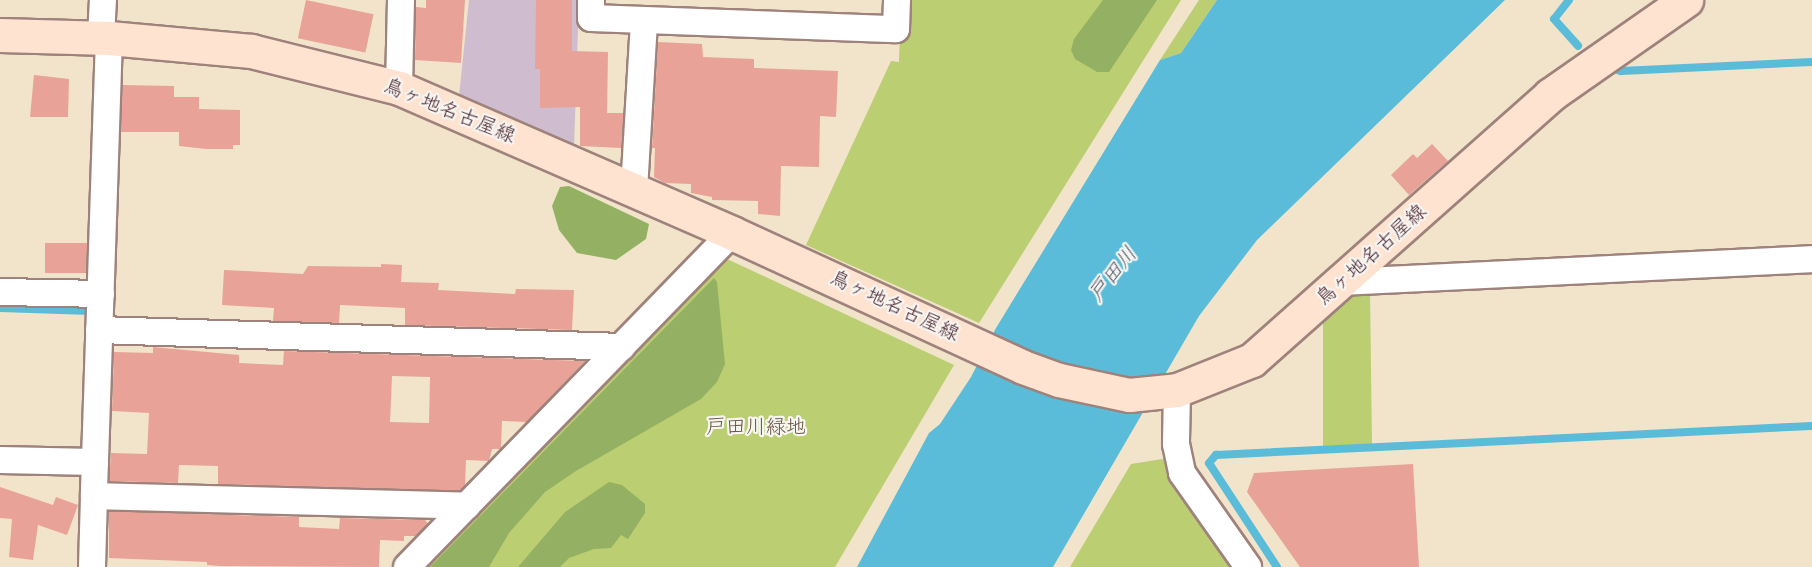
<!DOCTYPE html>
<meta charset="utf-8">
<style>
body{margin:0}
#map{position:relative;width:1812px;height:567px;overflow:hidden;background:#f1e4cb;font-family:"Indie Flower","Klee One",sans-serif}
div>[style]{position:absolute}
.industrial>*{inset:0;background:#cfbdcf}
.green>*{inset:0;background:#bbce71}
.forest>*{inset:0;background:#94b163}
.water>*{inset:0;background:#5bbcd9}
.stream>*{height:8px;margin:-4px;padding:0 4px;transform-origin:4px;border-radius:4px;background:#5bbcd9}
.building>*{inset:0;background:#e9a298;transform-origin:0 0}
.roads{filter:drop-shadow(2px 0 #9e827b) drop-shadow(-2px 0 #9e827b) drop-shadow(0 2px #9e827b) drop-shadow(0 -2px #9e827b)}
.minor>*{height:26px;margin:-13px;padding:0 13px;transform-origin:13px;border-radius:13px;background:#fff}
.secondary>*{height:33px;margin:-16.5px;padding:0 16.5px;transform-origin:16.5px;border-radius:16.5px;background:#fee3d1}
span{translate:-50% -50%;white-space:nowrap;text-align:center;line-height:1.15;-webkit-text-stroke:4.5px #f6f6f2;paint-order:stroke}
.street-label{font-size:20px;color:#4a1f2b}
.park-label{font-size:20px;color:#6c5440}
.water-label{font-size:21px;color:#505668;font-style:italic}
</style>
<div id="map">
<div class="industrial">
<i style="clip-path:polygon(469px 0,579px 0,574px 148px,459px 96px)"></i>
</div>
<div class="green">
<i style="clip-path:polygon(901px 0,1181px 0,979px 323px,806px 245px,891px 61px,899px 62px)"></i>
<i style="clip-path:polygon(1199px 0,1217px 0,1181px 53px,1160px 60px)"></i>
<i style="clip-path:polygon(727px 259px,954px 365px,835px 567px,425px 567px)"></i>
<i style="clip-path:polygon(1370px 291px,1372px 445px,1323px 446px,1323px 318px,1347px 292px)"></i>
<i style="clip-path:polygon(1169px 458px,1238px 567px,1070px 567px,1131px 464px)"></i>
</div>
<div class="forest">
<i style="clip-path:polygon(1103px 0,1157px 0,1109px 72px,1097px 72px,1075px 59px,1071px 50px,1074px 39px)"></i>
<i style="clip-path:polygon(569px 186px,649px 224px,646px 239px,616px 260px,577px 253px,559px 230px,552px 206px,560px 187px)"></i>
<i style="clip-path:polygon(714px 278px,717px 282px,725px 364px,717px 382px,701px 399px,576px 471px,545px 492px,509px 533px,489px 567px,430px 567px)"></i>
<i style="clip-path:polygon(609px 482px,622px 485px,645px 504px,645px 513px,628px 539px,621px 535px,611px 548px,594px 549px,569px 558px,560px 567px,518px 567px,565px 512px)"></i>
</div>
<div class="water">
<i style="clip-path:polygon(1217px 0,1505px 0,1257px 240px,1199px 316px,1053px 567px,857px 567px,929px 433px,940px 424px,971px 377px,996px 328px,1160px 60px,1181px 53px)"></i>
</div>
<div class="stream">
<i style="left:1569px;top:0;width:24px;rotate:128deg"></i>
<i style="left:1554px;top:19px;width:36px;rotate:48deg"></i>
<i style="left:1608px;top:67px;width:14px;rotate:17deg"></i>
<i style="left:1621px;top:71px;width:191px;rotate:-2.7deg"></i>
<i style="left:0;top:308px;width:91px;rotate:1.9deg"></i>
<i style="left:1277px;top:567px;width:124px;rotate:-123.2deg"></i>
<i style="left:1209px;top:463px;width:11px;rotate:-49deg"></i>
<i style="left:1216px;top:455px;width:597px;rotate:-2.79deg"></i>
</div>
<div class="building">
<i style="left:306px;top:0;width:69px;height:39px;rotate:12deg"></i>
<i style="clip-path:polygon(426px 0,465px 0,461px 63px,415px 60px,416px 7px,426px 8px)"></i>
<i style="clip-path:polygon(536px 0,572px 0,572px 51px,608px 52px,607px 113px,624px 113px,621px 148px,580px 146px,580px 107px,540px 108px,540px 69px,535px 69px)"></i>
<i style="clip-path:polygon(658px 42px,702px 44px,703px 57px,754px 59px,754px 68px,838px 71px,836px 117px,820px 116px,819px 167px,781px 166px,780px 216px,758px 214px,758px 201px,712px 200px,712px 197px,691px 193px,691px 184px,665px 183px,654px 177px,655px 148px,652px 148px)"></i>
<i style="clip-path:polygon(34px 75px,69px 79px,68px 117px,30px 117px)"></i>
<i style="clip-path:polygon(122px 85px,174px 86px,174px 97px,199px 97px,199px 109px,240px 110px,240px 145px,233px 145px,233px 149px,206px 149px,179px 146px,179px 132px,121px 132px)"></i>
<i style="clip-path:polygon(1432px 144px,1448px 161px,1409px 195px,1391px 175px,1413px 154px,1417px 158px)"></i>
<i style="left:45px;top:243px;width:42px;height:30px"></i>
<i style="clip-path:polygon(381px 264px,402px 265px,401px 282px,439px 283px,438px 290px,515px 294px,516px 289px,574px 290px,572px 330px,405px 325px,405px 308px,340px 305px,339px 323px,273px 321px,274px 308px,222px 305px,224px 270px,303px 274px,308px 266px,381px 267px)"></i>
<i style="clip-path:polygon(evenodd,153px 347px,239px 355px,239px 363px,283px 365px,284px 351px,585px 361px,527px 422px,502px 421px,501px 449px,492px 449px,489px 461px,466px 460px,465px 486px,460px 491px,218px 484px,218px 466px,179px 465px,178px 483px,109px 481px,111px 453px,147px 454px,149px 413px,112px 411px,114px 352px,153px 353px,153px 347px,392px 376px,430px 377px,429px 423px,390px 422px,392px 376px)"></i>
<i style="clip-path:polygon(1413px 464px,1419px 567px,1300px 567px,1247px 492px,1254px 473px)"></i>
<i style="clip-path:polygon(0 487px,53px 505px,56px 497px,78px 505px,67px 535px,38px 525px,33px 560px,9px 557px,12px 519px,0 518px)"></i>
<i style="clip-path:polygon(109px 511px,299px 517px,299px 527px,339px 529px,340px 518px,425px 520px,428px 524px,416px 536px,404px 536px,404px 541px,380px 540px,379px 567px,220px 566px,207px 565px,207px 562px,109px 558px)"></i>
</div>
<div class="roads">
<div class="minor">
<i style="left:591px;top:0;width:18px;rotate:90deg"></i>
<i style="left:591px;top:18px;width:305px;rotate:2.1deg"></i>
<i style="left:896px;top:29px;width:29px;rotate:-88deg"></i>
<i style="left:101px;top:37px;width:37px;rotate:-87deg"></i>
<i style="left:109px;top:38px;width:458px;rotate:91.9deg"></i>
<i style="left:94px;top:496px;width:373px;rotate:1.5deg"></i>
<i style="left:399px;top:88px;width:88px;rotate:-88.7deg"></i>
<i style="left:634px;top:190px;width:169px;rotate:-86.6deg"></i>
<i style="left:1343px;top:282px;width:470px;rotate:-2.8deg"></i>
<i style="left:0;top:292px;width:101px;rotate:1.1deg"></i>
<i style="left:99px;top:330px;width:523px;rotate:1.86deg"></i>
<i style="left:1177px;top:390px;width:54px;rotate:91.1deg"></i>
<i style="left:1176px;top:444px;width:30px;rotate:78deg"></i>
<i style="left:1182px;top:473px;width:115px;rotate:54.9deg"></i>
<i style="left:0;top:460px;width:95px;rotate:1.2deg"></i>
<i style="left:92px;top:567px;width:71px;rotate:-88.4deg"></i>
<i style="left:407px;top:567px;width:466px;rotate:-45.8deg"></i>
</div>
<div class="secondary">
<i style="left:0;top:35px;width:109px;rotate:1.6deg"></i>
<i style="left:109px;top:38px;width:143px;rotate:5.2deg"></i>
<i style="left:251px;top:51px;width:153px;rotate:14deg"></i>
<i style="left:399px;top:88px;width:363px;rotate:23.5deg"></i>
<i style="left:732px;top:233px;width:320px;rotate:24.7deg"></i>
<i style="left:1023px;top:367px;width:38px;rotate:20deg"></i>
<i style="left:1059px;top:380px;width:72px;rotate:12.1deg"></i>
<i style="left:1129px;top:395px;width:48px;rotate:-5.9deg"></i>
<i style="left:1177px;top:390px;width:81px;rotate:-21.8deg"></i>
<i style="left:1252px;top:360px;width:399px;rotate:-41.6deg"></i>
<i style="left:1550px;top:95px;width:166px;rotate:-34.9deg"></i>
</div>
</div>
<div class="street-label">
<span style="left:449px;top:112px;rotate:22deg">鳥ヶ地名古屋線</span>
<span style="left:1372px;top:256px;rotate:-42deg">鳥ヶ地名古屋線</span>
<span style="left:894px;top:307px;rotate:25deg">鳥ヶ地名古屋線</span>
</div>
<div class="park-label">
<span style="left:756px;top:428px">戸田川緑地</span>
</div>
<div class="water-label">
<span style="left:1114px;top:275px;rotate:-51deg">戸田川</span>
</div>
</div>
